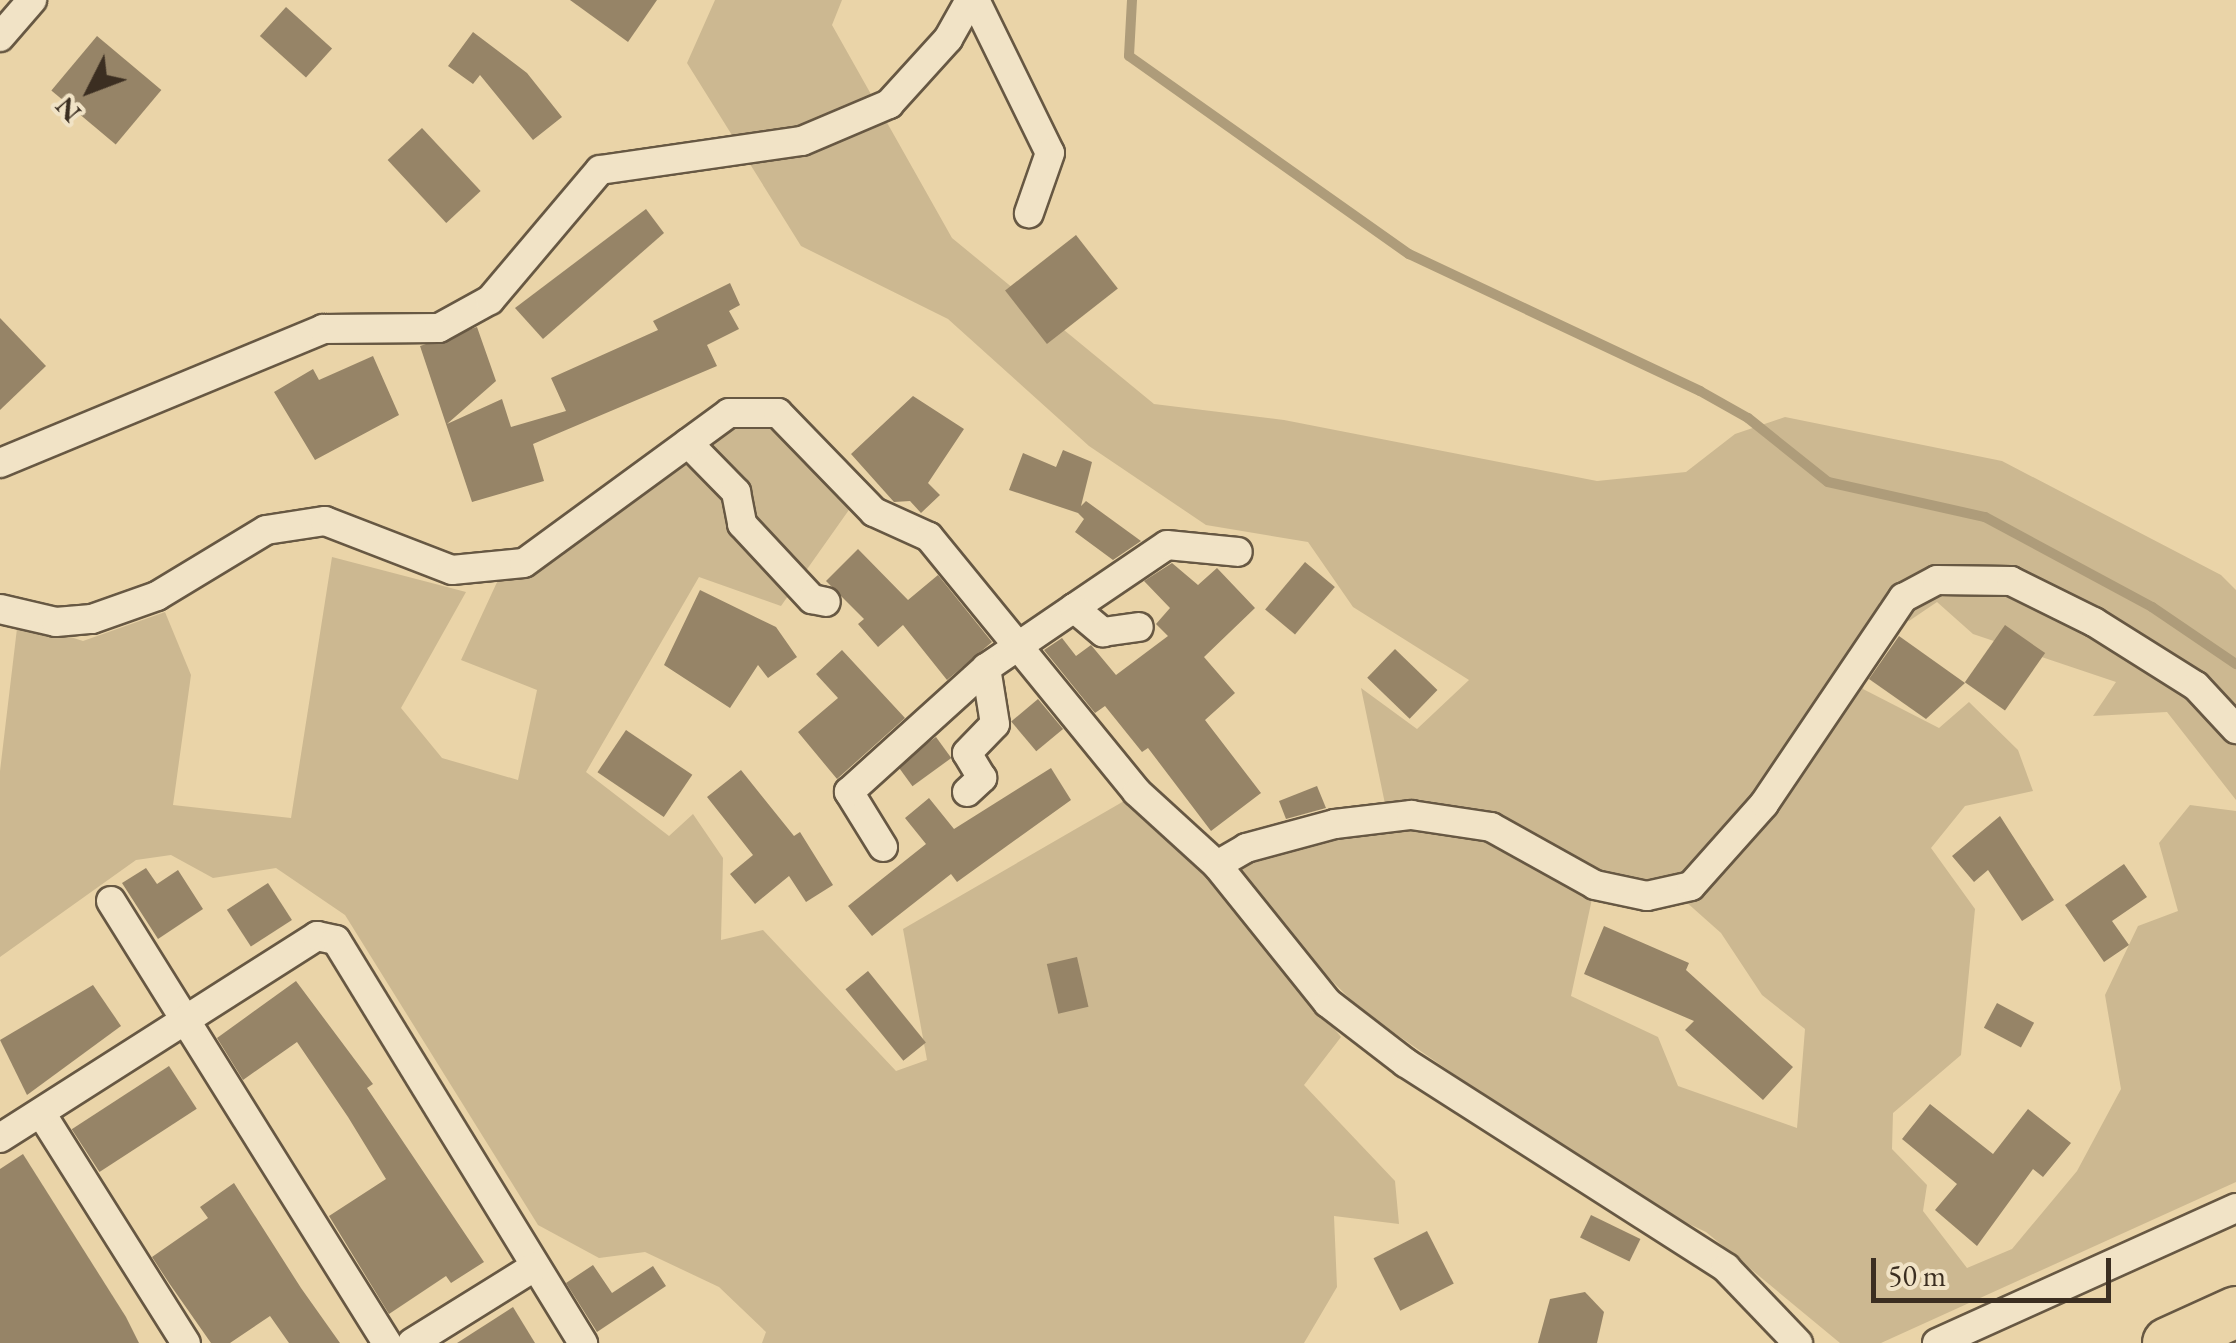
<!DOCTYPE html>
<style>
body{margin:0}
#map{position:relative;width:2236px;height:1343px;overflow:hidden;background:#ead4a8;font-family:"EB Garamond",serif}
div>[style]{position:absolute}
.green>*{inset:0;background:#ccb891}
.stream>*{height:10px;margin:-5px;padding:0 5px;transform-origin:5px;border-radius:5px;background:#ae9c7a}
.building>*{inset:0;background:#968467;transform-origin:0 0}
.roads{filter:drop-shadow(2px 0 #675843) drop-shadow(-2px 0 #675843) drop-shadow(0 2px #675843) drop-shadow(0 -2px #675843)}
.minor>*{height:28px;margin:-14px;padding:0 14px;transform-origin:14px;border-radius:14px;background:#f1e3c6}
.motorway>*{height:50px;margin:-25px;padding:0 25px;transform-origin:25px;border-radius:25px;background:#ead4a8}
span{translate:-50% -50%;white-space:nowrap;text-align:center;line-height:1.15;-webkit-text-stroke:9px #f1e3c6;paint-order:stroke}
.north{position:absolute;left:40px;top:40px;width:100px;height:100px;-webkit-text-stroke:8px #f1e3c6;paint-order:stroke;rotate:228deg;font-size:28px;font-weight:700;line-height:40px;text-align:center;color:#3b2e21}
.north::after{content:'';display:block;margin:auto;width:35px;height:45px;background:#3b2e21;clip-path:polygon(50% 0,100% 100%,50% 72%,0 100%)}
.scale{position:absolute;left:1871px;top:1258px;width:240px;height:45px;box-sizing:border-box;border:5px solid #3b2e21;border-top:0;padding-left:12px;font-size:30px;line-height:35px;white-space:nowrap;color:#3b2e21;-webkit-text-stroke:8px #f1e3c6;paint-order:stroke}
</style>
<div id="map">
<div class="green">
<i style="clip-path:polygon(evenodd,715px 0,842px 0,832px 25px,952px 238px,1154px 404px,1284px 420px,1597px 481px,1686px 472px,1735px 434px,1785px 417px,2002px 461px,2221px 575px,2236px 590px,2236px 800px,2167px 712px,2093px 716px,2116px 682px,1973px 634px,1937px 602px,1909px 621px,1880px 601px,1863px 689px,1939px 728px,1969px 702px,2018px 750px,2033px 791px,1965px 806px,1931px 848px,1975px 909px,1961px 1055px,1893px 1113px,1892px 1149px,1927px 1185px,1923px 1211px,1967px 1268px,2012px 1249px,2077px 1171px,2121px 1089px,2105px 995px,2138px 926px,2178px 911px,2159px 843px,2190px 805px,2236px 811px,2236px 1182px,1881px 1343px,1840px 1343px,1706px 1232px,1634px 1198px,1361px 1010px,1284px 933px,1243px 879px,1239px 859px,1390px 828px,1361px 688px,1417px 729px,1469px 680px,1353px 607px,1308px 542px,1206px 525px,1089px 446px,948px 319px,801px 246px,687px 63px,715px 0,1595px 885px,1685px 901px,1721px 933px,1762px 995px,1805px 1029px,1797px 1128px,1678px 1086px,1658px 1037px,1571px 996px,1595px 885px)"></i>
<i style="clip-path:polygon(769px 417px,851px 507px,781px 606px,699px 577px,586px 772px,669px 836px,693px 814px,723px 858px,721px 940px,763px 930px,896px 1071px,927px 1060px,903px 929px,1131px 797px,1200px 863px,1341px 1037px,1304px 1085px,1395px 1181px,1399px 1224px,1334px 1216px,1337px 1287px,1304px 1343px,762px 1343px,766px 1332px,719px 1287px,645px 1252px,599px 1258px,538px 1225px,345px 915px,276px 868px,213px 878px,171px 855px,136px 860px,0 957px,0 771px,18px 620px,83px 641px,165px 612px,191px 675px,173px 805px,291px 818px,332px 557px,466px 592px,401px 708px,442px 758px,518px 780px,537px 690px,461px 660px,498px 580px,535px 574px,729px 427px)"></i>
</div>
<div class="stream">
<i style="left:1132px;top:0;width:56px;rotate:93.1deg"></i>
<i style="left:1129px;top:56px;width:343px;rotate:35.3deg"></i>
<i style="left:1409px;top:254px;width:322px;rotate:25.2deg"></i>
<i style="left:1700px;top:391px;width:55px;rotate:29.4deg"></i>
<i style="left:1748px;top:418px;width:102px;rotate:38.7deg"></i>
<i style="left:1828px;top:482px;width:161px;rotate:12.6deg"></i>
<i style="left:1985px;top:517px;width:190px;rotate:28.3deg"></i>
<i style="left:2152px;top:607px;width:102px;rotate:34.2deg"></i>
</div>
<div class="building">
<i style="clip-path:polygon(570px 0,657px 0,628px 42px)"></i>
<i style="left:286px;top:7px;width:62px;height:39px;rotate:42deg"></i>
<i style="clip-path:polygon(473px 32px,527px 73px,562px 117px,533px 140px,480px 75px,473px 84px,448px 66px)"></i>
<i style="left:97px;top:36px;width:84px;height:71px;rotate:40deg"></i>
<i style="left:422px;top:128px;width:86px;height:47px;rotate:47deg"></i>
<i style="clip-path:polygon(646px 209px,664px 233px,543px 339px,515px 308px)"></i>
<i style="left:1076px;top:235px;width:68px;height:90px;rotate:52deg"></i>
<i style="clip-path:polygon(730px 283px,740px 305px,729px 311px,739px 329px,707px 345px,717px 366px,533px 444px,544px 481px,472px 502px,420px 346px,477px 327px,496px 381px,447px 424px,502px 399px,511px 427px,566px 411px,551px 378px,658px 330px,653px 321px)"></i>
<i style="clip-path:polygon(0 318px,46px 366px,0 410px)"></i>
<i style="clip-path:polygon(373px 356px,399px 415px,315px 460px,274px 392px,313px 369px,319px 380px)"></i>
<i style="clip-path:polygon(913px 396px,964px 429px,928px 483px,940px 495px,921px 513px,910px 501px,894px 502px,851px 454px)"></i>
<i style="clip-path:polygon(1063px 450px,1092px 462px,1081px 506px,1086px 501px,1141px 541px,1113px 560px,1075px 532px,1084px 519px,1078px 513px,1009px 490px,1023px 453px,1056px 467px)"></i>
<i style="clip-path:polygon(858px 549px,908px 600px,938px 575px,992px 642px,947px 680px,903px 625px,878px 647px,858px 624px,864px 619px,826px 581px)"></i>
<i style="left:1305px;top:562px;width:39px;height:62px;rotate:40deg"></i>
<i style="clip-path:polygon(1172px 563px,1198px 585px,1217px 568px,1255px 608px,1204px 657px,1235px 693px,1205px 720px,1261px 793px,1211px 831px,1148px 748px,1142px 752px,1105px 706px,1095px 713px,1044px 650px,1062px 638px,1076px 656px,1091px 645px,1116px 675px,1168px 636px,1156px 624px,1170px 608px,1144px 581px)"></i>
<i style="clip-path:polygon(700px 590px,776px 627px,797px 657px,768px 678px,758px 665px,730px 708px,664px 665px)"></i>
<i style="left:2005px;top:625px;width:49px;height:70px;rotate:35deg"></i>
<i style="clip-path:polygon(1899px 636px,1965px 683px,1926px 719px,1869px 679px)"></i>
<i style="left:1395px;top:649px;width:59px;height:40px;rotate:44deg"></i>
<i style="clip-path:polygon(842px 650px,905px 718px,837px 779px,798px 732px,838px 698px,816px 674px)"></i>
<i style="left:1038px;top:699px;width:39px;height:35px;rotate:50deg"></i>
<i style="left:626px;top:730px;width:80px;height:51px;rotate:34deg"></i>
<i style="left:936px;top:737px;width:26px;height:48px;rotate:54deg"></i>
<i style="clip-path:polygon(1051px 768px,1071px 800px,957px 882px,951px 874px,872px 936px,848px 906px,926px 844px,905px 818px,929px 798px,954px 829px)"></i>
<i style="clip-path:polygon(741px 770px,794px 836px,800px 832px,833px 885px,806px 902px,789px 876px,755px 904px,730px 874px,753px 855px,707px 797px)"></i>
<i style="clip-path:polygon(1317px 786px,1326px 808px,1286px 819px,1279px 801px)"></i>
<i style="clip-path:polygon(2000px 816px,2054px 900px,2022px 921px,1988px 870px,1974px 882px,1952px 856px)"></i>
<i style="clip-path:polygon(2124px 864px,2147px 897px,2112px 921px,2129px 945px,2104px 962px,2065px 905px)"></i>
<i style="clip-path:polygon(146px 868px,157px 884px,178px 870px,203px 909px,158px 939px,122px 883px)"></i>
<i style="left:268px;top:883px;width:44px;height:49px;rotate:57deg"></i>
<i style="clip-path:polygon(1604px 926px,1689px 963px,1686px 970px,1793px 1067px,1763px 1100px,1685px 1030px,1694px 1021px,1584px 974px)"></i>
<i style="left:1077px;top:957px;width:51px;height:31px;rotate:77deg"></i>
<i style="left:868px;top:971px;width:92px;height:29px;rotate:51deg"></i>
<i style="clip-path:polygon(296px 981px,373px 1084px,367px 1088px,484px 1262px,451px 1283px,446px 1276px,389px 1314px,329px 1216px,386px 1179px,348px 1117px,297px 1042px,243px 1080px,217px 1038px)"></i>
<i style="clip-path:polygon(93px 985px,121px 1026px,27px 1095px,0 1040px)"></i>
<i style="left:1997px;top:1003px;width:42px;height:28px;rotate:28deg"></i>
<i style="left:169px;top:1066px;width:51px;height:116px;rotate:57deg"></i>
<i style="clip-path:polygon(1930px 1104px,1993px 1154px,2028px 1109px,2071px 1143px,2043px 1177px,2033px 1169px,1977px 1246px,1935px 1210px,1957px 1184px,1902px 1139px)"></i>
<i style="clip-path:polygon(23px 1154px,126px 1317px,139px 1343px,0 1343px,0 1169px)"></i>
<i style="clip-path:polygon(234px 1183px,301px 1288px,340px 1343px,289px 1343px,270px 1316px,230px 1343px,211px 1343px,169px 1283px,152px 1257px,208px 1218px,200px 1207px)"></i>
<i style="left:1591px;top:1215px;width:55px;height:25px;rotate:26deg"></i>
<i style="left:1427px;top:1231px;width:59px;height:60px;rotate:63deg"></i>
<i style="clip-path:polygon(593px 1265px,612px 1293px,653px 1266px,666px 1286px,597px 1332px,566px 1283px)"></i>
<i style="clip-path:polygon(1585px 1292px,1604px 1312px,1597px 1343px,1538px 1343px,1550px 1299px)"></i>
<i style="clip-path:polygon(513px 1307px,535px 1343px,457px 1343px)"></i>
</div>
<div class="roads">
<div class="minor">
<i style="left:975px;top:0;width:170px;rotate:63.9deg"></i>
<i style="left:1050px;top:153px;width:64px;rotate:109.3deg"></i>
<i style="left:0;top:37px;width:49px;rotate:-49.1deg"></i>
<i style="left:688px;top:443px;width:69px;rotate:45.6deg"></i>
<i style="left:736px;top:492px;width:33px;rotate:79deg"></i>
<i style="left:742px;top:524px;width:103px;rotate:47deg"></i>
<i style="left:812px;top:599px;width:14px;rotate:12deg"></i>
<i style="left:0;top:463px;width:350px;rotate:-22.5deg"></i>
<i style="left:323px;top:329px;width:116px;rotate:-0.5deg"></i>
<i style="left:439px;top:328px;width:58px;rotate:-28.8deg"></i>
<i style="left:490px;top:300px;width:170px;rotate:-49.8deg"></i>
<i style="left:600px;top:170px;width:204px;rotate:-8.2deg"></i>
<i style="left:802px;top:141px;width:95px;rotate:-23deg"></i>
<i style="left:889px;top:104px;width:88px;rotate:-47.8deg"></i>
<i style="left:948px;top:39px;width:45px;rotate:-60.6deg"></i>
<i style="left:1074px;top:608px;width:112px;rotate:-34.1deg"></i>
<i style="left:1167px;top:545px;width:71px;rotate:5.6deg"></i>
<i style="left:0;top:609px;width:57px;rotate:13.1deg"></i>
<i style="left:56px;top:622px;width:36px;rotate:-5deg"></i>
<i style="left:92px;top:619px;width:69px;rotate:-19.5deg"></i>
<i style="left:157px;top:596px;width:127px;rotate:-31.2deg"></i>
<i style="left:266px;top:530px;width:60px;rotate:-8.7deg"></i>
<i style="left:325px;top:521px;width:136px;rotate:21.1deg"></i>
<i style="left:452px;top:570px;width:72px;rotate:-5.6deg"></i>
<i style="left:524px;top:563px;width:254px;rotate:-36.2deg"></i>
<i style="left:729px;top:413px;width:49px"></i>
<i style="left:778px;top:413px;width:138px;rotate:45.9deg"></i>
<i style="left:874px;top:512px;width:60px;rotate:24.4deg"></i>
<i style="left:929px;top:537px;width:329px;rotate:50.8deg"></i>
<i style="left:1137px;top:792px;width:108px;rotate:42.4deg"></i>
<i style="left:1217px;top:865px;width:177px;rotate:51.2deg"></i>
<i style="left:1328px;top:1003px;width:98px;rotate:37.6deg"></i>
<i style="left:1406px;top:1063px;width:380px;rotate:32.6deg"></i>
<i style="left:1726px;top:1268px;width:104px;rotate:46.2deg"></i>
<i style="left:967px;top:792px;width:21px;rotate:-43deg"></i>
<i style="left:982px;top:778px;width:29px;rotate:-121deg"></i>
<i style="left:967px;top:753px;width:40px;rotate:-46deg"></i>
<i style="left:995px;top:724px;width:57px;rotate:-99.1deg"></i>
<i style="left:986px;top:668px;width:107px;rotate:-34.3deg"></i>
<i style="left:1074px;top:608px;width:38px;rotate:40deg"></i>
<i style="left:1103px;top:632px;width:36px;rotate:-8deg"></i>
<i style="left:883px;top:847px;width:65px;rotate:-121.7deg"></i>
<i style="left:849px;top:792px;width:185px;rotate:-42.1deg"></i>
<i style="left:1217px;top:865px;width:34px;rotate:-30deg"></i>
<i style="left:1246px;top:848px;width:92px;rotate:-15.1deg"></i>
<i style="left:1335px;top:824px;width:77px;rotate:-6.8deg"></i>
<i style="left:1411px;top:815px;width:81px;rotate:8.5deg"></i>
<i style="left:1491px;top:827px;width:119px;rotate:29.1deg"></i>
<i style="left:1595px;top:885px;width:53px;rotate:11.9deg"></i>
<i style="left:1647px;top:896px;width:45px;rotate:-12.8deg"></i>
<i style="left:1691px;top:886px;width:110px;rotate:-48.3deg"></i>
<i style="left:1764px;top:804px;width:249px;rotate:-56deg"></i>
<i style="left:1903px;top:598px;width:38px;rotate:-28deg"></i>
<i style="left:1937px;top:580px;width:74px;rotate:0.8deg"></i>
<i style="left:2011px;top:581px;width:93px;rotate:26.3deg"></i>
<i style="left:2094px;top:622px;width:120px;rotate:32.1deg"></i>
<i style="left:2196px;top:686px;width:59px;rotate:47.1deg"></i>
<i style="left:111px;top:901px;width:521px;rotate:58.02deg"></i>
<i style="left:41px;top:1113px;width:272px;rotate:57.8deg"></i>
<i style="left:0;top:1138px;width:376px;rotate:-32.5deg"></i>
<i style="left:317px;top:936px;width:19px;rotate:12deg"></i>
<i style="left:336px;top:940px;width:473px;rotate:58.5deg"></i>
<i style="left:412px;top:1343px;width:144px;rotate:-31.9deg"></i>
<i style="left:1937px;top:1343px;width:328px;rotate:-24.3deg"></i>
</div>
<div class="motorway">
<i style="left:2168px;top:1343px;width:75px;rotate:-24.5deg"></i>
</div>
</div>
<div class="north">N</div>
<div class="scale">50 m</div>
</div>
